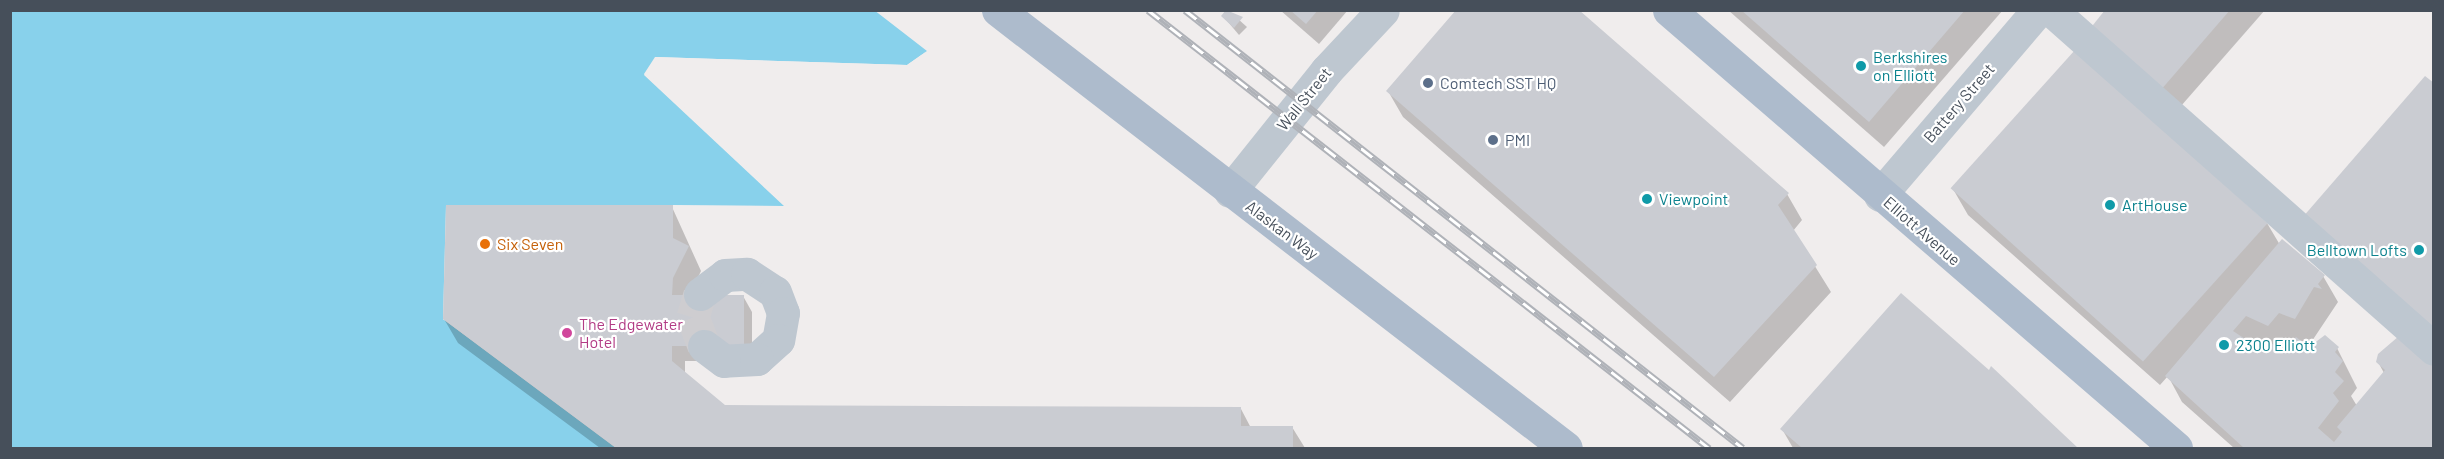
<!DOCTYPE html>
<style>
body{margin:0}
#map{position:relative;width:2444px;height:459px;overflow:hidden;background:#f0eded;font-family:Barlow,sans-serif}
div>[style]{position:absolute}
.water>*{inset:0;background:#88d1eb}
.pier>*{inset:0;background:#f0eded}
.shadow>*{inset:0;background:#0003}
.building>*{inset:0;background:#caccd2;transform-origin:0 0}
.minor-tunnel>*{height:33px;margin-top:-16.5px;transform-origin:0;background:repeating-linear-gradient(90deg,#cecdd0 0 33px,transparent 0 49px)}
.minor>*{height:33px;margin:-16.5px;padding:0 16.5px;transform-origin:16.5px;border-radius:16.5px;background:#bec7d0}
.major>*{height:33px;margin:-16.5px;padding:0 16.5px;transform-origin:16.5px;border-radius:16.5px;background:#adbbcc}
.rail>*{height:7px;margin-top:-3.5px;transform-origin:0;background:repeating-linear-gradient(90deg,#fff 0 14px,#afb2b8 0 28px);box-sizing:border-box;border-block:2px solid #afb2b8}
.dots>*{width:16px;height:16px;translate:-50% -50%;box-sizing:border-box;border:3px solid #fff;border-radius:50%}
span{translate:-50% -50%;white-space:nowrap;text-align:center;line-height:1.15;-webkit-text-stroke:4.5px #fff;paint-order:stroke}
.culture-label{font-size:16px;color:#0d838f}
.left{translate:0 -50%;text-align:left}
.right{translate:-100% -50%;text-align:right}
.service-label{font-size:16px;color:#4e5e75}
.street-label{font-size:16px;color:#464f5a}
.food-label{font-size:16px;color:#c56008}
.hotel-label{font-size:16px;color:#b23c85}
.frame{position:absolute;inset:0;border:12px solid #464f5a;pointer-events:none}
</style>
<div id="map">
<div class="water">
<i style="clip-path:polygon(874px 10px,927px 51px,907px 65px,655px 57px,644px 74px,785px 206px,673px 205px,443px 319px,616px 448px,11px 448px,10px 11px)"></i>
</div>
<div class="pier">
<i style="clip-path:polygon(927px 51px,907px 68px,657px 60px,648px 74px,787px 204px,786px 209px,449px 208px,619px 448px,443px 319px,446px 205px,784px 206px,644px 75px,656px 57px,907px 65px)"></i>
</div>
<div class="shadow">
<i style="clip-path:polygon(1228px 10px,1247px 27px,1239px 35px,1223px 16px)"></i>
<i style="clip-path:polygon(1280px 10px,1348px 10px,1319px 44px)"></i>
<i style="clip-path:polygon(1728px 10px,2003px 10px,1884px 147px)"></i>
<i style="clip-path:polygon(2107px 10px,2265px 10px,2174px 114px)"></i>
<i style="clip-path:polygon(1388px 91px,1787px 194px,1802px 220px,1793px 231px,1831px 292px,1730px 402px,1403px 117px)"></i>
<i style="clip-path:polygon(evenodd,1953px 189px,2267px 223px,2280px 245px,2323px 276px,2338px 302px,2310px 344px,2299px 340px,2309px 349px,2337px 348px,2357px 388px,2351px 396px,2357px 406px,2384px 373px,2378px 362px,2434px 368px,2434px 448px,2234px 448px,2182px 402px,2168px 376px,2160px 385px,1968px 215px,1953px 189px,2261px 341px,2269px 345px,2262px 352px,2256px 348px,2261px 341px)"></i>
<i style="clip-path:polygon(672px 207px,701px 271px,689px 296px,743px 296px,752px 312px,752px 361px,685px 361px,685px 374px,724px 407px,1241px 409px,1251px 428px,1292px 427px,1305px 448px,600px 448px,458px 343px,444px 319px)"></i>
<i style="clip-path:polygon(2019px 399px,2075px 448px,1793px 448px,1782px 429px)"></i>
</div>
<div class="building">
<i style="clip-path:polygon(1226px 10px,1243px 17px,1234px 28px,1221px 16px)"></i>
<i style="clip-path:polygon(1290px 10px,1318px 10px,1306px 24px)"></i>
<i style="clip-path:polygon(1456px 10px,1579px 10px,1789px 193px,1778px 205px,1817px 265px,1714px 377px,1386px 91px)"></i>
<i style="clip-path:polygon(1741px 10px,1965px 10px,1869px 122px)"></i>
<i style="clip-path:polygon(2105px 10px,2230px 10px,2160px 91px,2089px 30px)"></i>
<i style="left:2075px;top:50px;width:259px;height:186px;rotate:42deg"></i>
<i style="clip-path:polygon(2425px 76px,2434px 83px,2434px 331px,2302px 218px)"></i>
<i style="clip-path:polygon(446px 205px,673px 205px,673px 238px,689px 246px,673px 278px,672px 295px,744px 295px,744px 346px,672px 346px,672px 361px,725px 405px,1241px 407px,1241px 426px,1293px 426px,1293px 448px,616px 448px,443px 319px)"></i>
<i style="clip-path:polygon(2282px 239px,2325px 275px,2318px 284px,2322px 289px,2314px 287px,2295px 319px,2279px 313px,2268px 326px,2246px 316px,2233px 331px,2262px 350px,2270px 342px,2282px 352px,2296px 337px,2309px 347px,2325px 335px,2339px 347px,2335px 352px,2343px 361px,2335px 372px,2344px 381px,2333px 393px,2339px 401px,2318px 428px,2334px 442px,2342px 432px,2337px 427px,2385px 370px,2376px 362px,2378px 354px,2399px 336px,2434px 366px,2434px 448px,2244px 448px,2165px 376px)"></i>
<i style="clip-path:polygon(1901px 293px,1989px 370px,1991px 366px,2078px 448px,1802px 448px,1780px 429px)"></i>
</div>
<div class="minor-tunnel">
<i style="left:700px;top:294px;width:24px;rotate:107deg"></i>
<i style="left:693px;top:317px;width:31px;rotate:69deg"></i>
</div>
<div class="minor">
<i style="left:2051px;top:10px;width:511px;rotate:41.51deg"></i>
<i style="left:1230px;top:191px;width:154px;rotate:-51.3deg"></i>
<i style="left:1326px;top:71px;width:83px;rotate:-46.9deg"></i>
<i style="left:1880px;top:195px;width:243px;rotate:-49.5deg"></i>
<i style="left:700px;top:294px;width:31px;rotate:-37deg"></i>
<i style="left:725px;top:275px;width:22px;rotate:-3deg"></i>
<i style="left:747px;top:274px;width:33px;rotate:33deg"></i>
<i style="left:775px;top:292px;width:22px;rotate:69deg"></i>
<i style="left:783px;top:313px;width:27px;rotate:100deg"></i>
<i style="left:778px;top:340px;width:28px;rotate:138deg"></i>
<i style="left:757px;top:359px;width:33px;rotate:177deg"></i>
<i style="left:724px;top:361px;width:25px;rotate:-143deg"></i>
</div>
<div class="major">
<i style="left:998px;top:10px;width:717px;rotate:37.64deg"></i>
<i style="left:1669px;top:10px;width:670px;rotate:40.82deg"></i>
</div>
<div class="rail">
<i style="left:1148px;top:10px;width:712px;rotate:37.98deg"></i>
<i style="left:1185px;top:10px;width:709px;rotate:38.13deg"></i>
</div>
<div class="dots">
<i style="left:1861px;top:66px;background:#0f9aa8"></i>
<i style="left:1428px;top:83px;background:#5c6f8a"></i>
<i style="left:1493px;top:140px;background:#5c6f8a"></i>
<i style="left:1647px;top:199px;background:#0f9aa8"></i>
<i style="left:2110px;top:205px;background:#0f9aa8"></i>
<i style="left:485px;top:244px;background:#e8710a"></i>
<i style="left:2419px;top:250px;background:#0f9aa8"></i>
<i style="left:567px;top:333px;background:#d1479c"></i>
<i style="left:2224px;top:345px;background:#0f9aa8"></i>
</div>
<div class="culture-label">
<span class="left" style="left:1873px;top:66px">Berkshires<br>on Elliott</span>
<span class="left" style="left:1659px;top:199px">Viewpoint</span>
<span class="left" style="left:2122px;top:205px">ArtHouse</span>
<span class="right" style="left:2407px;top:250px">Belltown Lofts</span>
<span class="left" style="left:2236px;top:345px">2300 Elliott</span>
</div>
<div class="service-label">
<span class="left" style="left:1440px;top:83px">Comtech SST HQ</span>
<span class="left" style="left:1505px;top:140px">PMI</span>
</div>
<div class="street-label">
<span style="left:1304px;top:99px;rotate:-51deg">Wall Street</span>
<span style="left:1959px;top:103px;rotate:-49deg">Battery Street</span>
<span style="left:1282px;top:230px;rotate:37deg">Alaskan Way</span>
<span style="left:1922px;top:231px;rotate:41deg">Elliott Avenue</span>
</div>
<div class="food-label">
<span class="left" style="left:497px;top:244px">Six Seven</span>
</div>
<div class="hotel-label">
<span class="left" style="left:579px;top:333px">The Edgewater<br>Hotel</span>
</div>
<div class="frame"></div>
</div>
